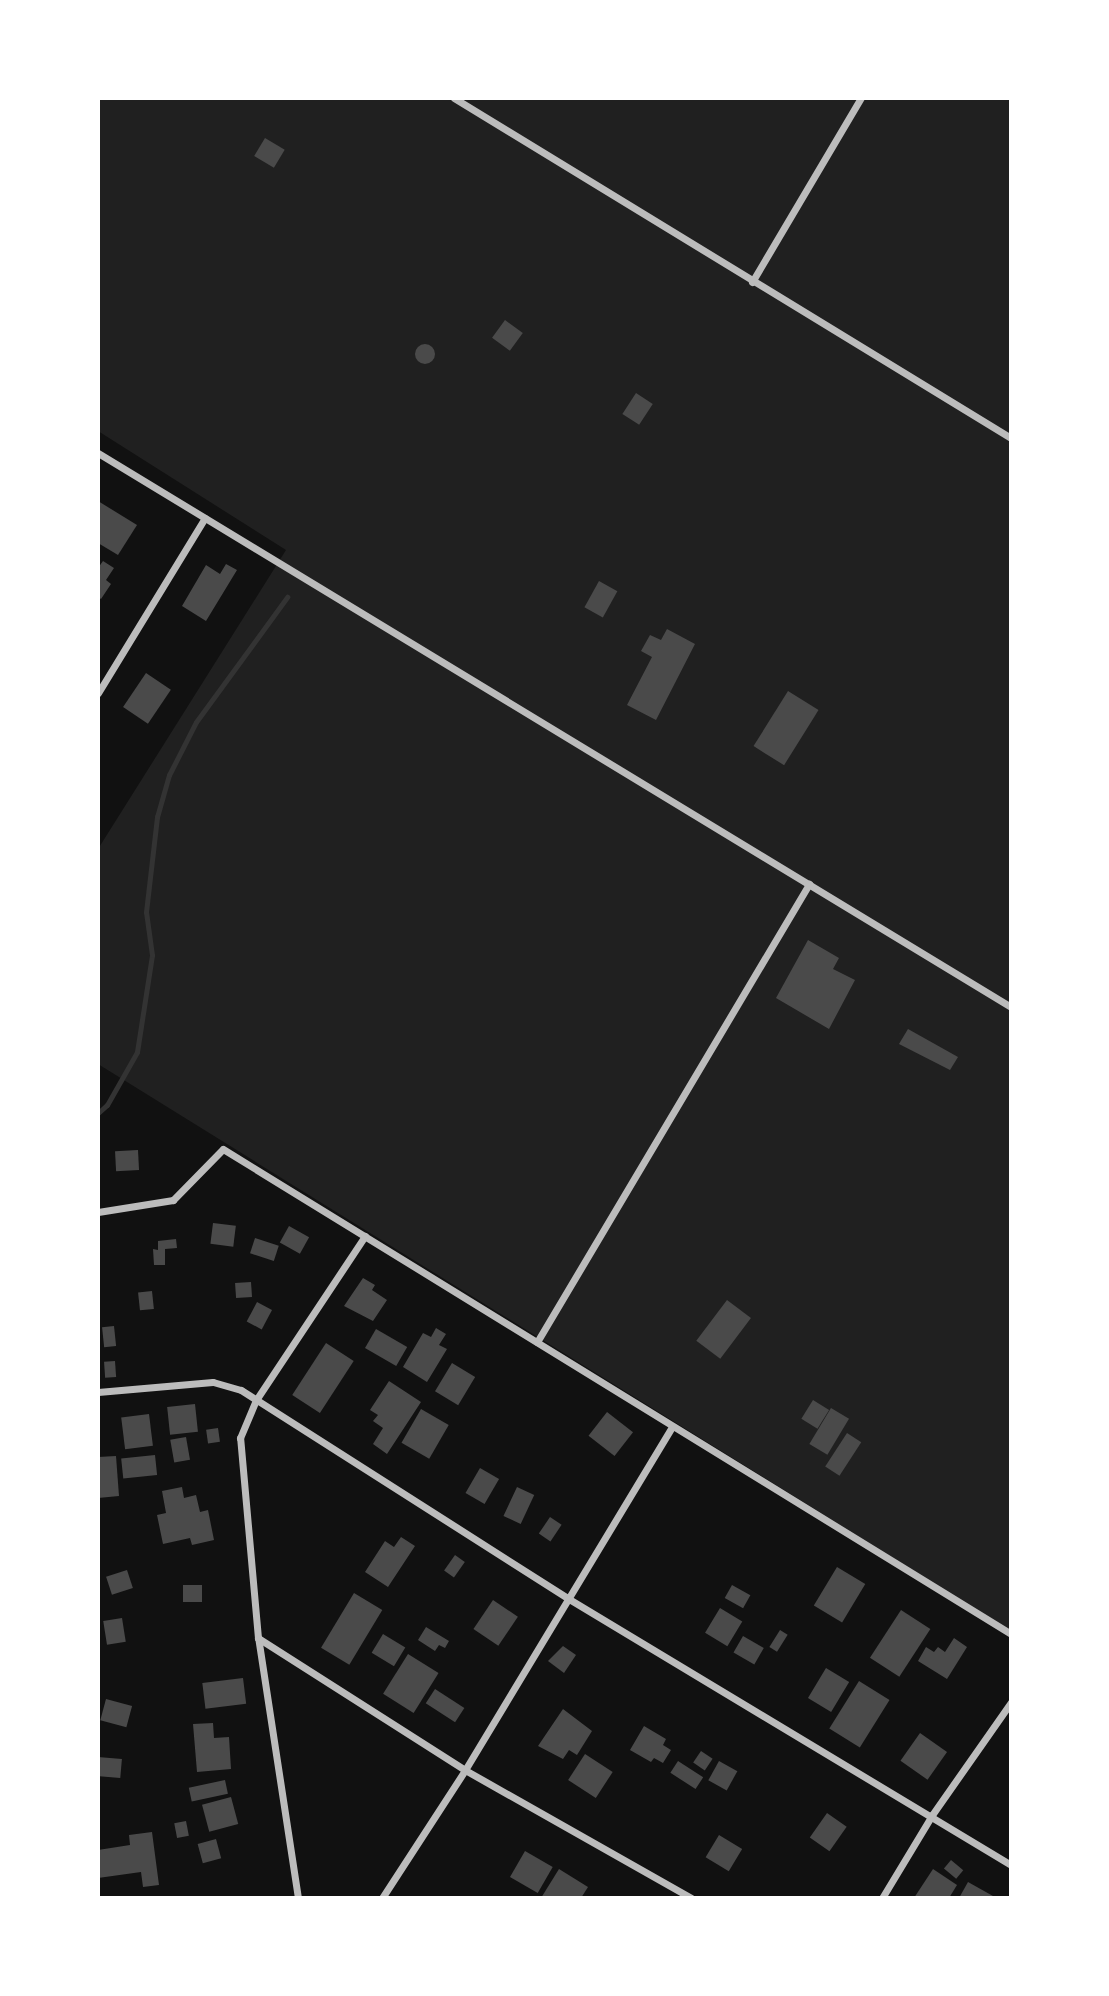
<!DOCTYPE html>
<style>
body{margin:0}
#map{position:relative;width:1109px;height:1996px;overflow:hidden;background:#111;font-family:"Open Sans",sans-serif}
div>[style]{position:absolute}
.green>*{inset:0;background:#202020}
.stream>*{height:5px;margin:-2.5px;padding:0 2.5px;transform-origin:2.5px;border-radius:2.5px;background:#333}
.building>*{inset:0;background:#4a4a4a;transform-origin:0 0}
.round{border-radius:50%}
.minor>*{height:7px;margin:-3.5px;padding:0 3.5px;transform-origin:3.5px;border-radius:3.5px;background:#bcbcbc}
span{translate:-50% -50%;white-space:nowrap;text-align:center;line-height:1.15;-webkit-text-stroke:7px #fff;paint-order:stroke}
.frame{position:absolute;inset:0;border:100px solid #fff;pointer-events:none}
</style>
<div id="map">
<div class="green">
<i style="clip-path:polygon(98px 98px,1011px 98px,1011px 1631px,98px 1064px,98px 849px,286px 550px,98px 431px)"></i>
</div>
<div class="stream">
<i style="left:98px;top:1113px;width:12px;rotate:-42deg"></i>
<i style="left:107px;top:1105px;width:61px;rotate:-60.5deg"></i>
<i style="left:137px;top:1052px;width:98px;rotate:-81.2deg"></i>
<i style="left:152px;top:955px;width:43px;rotate:-97.9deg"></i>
<i style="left:146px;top:912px;width:96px;rotate:-83.4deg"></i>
<i style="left:157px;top:817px;width:44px;rotate:-74.1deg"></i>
<i style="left:169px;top:775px;width:59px;rotate:-63deg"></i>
<i style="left:196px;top:722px;width:155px;rotate:-53.9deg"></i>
</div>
<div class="building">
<i style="left:265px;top:138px;width:23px;height:21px;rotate:31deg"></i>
<i style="left:505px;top:320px;width:22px;height:22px;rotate:36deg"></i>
<i class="round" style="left:415px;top:344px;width:20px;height:20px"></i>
<i style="left:636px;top:393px;width:20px;height:25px;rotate:33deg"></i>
<i style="clip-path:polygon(98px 501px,137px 525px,118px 555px,98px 543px)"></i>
<i style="clip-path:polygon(103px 561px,114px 568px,106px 580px,111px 584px,101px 599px,98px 597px,98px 568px)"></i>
<i style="clip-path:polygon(226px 564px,237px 570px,206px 621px,182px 606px,206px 565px,220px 574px)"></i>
<i style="left:599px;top:581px;width:21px;height:30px;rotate:29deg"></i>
<i style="clip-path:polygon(667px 629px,695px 644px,656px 720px,627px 705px,652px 657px,641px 651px,650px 635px,661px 640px)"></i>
<i style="left:146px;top:673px;width:30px;height:41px;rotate:34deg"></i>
<i style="left:788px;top:691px;width:36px;height:65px;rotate:32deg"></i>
<i style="clip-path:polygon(808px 940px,839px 958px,833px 969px,855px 980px,829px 1029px,776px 998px)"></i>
<i style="clip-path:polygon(908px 1029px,958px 1057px,950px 1070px,899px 1044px)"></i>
<i style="left:138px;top:1150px;width:20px;height:23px;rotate:87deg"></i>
<i style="left:213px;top:1223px;width:23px;height:21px;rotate:7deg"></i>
<i style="left:289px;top:1226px;width:23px;height:19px;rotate:29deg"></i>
<i style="left:255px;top:1238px;width:25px;height:16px;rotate:18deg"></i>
<i style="clip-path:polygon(176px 1239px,177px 1248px,165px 1249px,165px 1265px,154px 1265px,153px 1249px,158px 1250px,158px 1241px)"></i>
<i style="clip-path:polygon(363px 1278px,375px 1285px,372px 1290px,387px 1300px,373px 1321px,344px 1306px)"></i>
<i style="left:251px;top:1282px;width:15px;height:16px;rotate:86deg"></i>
<i style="left:152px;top:1291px;width:18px;height:14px;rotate:84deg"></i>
<i style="left:727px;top:1300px;width:30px;height:51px;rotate:37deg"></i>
<i style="left:257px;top:1302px;width:17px;height:22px;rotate:28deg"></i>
<i style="left:114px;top:1326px;width:20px;height:12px;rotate:84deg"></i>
<i style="clip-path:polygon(436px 1328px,446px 1334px,439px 1345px,447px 1349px,427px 1382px,403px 1367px,423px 1333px,431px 1337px)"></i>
<i style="left:376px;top:1329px;width:36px;height:22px;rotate:30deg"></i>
<i style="left:326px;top:1343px;width:33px;height:62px;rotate:33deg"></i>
<i style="left:115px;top:1361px;width:16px;height:11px;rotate:86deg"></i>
<i style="left:452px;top:1363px;width:27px;height:33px;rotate:31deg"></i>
<i style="clip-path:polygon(389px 1381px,421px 1402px,387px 1454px,373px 1444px,383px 1428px,373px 1421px,378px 1415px,370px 1410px)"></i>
<i style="left:813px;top:1400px;width:19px;height:22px;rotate:32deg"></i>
<i style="left:195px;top:1404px;width:28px;height:28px;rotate:84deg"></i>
<i style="left:831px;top:1408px;width:21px;height:42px;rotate:31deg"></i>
<i style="left:421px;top:1409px;width:32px;height:39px;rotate:30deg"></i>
<i style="left:607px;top:1412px;width:33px;height:30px;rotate:38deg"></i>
<i style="left:149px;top:1414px;width:32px;height:28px;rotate:83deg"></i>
<i style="left:218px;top:1428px;width:14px;height:12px;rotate:82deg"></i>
<i style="left:847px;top:1433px;width:17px;height:40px;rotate:33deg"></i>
<i style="left:186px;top:1437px;width:23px;height:16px;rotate:80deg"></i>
<i style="left:155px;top:1455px;width:20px;height:34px;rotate:84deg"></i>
<i style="clip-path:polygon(116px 1456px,119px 1496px,98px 1498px,98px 1457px)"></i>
<i style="left:480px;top:1468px;width:22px;height:29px;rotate:30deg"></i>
<i style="clip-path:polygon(182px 1487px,184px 1498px,196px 1495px,200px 1512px,208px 1510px,214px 1540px,192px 1545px,190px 1538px,163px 1544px,157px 1515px,166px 1513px,162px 1491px)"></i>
<i style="left:517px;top:1487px;width:19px;height:32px;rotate:25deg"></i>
<i style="left:550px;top:1517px;width:14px;height:20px;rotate:34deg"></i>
<i style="clip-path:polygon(401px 1537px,415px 1546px,388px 1587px,365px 1572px,385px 1541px,394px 1547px)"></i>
<i style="left:455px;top:1555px;width:12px;height:19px;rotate:35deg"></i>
<i style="left:837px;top:1567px;width:33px;height:45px;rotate:31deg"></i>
<i style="left:127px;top:1570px;width:19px;height:22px;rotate:72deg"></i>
<i style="left:202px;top:1585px;width:17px;height:19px;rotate:90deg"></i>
<i style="left:732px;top:1585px;width:21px;height:15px;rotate:29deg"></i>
<i style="left:354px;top:1593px;width:33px;height:64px;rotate:31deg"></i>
<i style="left:493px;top:1600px;width:30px;height:35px;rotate:34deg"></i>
<i style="left:720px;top:1608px;width:26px;height:29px;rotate:31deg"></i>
<i style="left:901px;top:1610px;width:35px;height:57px;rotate:33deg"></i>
<i style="left:122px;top:1618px;width:24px;height:19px;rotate:81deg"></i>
<i style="clip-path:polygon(426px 1627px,449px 1641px,445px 1648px,439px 1645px,435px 1651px,418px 1640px)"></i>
<i style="left:780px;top:1630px;width:9px;height:20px;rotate:32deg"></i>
<i style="left:383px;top:1634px;width:26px;height:22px;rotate:31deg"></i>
<i style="left:743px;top:1636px;width:24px;height:19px;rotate:30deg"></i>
<i style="clip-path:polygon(954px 1638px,967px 1647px,947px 1679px,918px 1661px,926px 1647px,934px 1652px,938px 1647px,945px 1652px)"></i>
<i style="clip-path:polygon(563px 1646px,576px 1655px,564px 1673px,548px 1661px)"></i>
<i style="left:408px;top:1654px;width:36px;height:47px;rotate:32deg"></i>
<i style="left:826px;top:1668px;width:27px;height:35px;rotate:31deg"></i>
<i style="left:243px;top:1678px;width:26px;height:41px;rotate:83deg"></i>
<i style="left:859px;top:1681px;width:36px;height:56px;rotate:32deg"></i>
<i style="left:435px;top:1689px;width:35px;height:17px;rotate:33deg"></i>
<i style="left:106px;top:1699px;width:27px;height:22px;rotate:15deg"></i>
<i style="clip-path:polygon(563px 1709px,592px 1731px,577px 1755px,569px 1750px,563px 1759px,538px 1746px)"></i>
<i style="clip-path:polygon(213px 1723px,214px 1738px,229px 1737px,231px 1769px,197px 1772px,193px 1724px)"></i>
<i style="clip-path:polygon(644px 1726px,666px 1739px,663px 1745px,671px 1750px,663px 1763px,654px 1758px,651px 1762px,630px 1750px)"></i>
<i style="left:920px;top:1733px;width:33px;height:34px;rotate:35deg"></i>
<i style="left:701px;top:1751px;width:14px;height:14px;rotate:34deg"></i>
<i style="left:585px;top:1754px;width:33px;height:31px;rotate:33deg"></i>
<i style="left:98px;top:1757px;width:24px;height:19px;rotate:5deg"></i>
<i style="left:678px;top:1761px;width:30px;height:14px;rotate:33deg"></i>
<i style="left:719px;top:1761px;width:21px;height:22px;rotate:29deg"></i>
<i style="left:225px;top:1780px;width:14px;height:37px;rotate:78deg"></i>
<i style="left:231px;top:1797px;width:28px;height:30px;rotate:75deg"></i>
<i style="left:827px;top:1813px;width:24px;height:30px;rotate:35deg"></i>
<i style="left:186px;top:1821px;width:15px;height:12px;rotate:79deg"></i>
<i style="clip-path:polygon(152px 1832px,159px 1885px,143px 1887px,141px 1872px,98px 1878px,98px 1850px,130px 1845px,129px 1835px)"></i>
<i style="left:719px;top:1835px;width:27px;height:26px;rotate:31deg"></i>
<i style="left:216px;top:1839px;width:20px;height:19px;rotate:75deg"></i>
<i style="left:525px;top:1851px;width:32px;height:30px;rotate:30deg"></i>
<i style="left:951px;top:1860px;width:16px;height:11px;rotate:40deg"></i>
<i style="clip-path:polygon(559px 1869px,588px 1887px,581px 1898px,541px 1898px)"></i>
<i style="clip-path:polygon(933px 1869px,957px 1885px,949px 1898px,914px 1898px)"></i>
<i style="clip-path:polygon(968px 1882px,993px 1896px,992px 1898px,959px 1898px)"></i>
</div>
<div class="minor">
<i style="left:454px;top:98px;width:653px;rotate:31.4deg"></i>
<i style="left:752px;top:282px;width:214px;rotate:-59.4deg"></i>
<i style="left:98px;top:453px;width:1068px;rotate:31.25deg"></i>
<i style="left:98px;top:693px;width:205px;rotate:-58.6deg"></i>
<i style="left:98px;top:1212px;width:76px;rotate:-9.1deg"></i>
<i style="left:173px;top:1200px;width:71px;rotate:-45.6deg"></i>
<i style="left:223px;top:1149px;width:925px;rotate:31.61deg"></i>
<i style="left:537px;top:1342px;width:533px;rotate:-59.29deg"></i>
<i style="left:98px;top:1392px;width:115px;rotate:-5deg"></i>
<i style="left:213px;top:1382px;width:29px;rotate:16deg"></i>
<i style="left:241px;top:1390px;width:389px;rotate:32.5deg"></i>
<i style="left:569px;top:1599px;width:516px;rotate:31.04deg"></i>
<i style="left:258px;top:1638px;width:246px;rotate:32.5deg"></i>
<i style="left:465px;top:1770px;width:260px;rotate:29.5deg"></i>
<i style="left:298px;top:1898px;width:263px;rotate:-98.7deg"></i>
<i style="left:258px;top:1638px;width:201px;rotate:-95.1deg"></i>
<i style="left:240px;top:1438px;width:41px;rotate:-67.2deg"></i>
<i style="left:256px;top:1400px;width:197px;rotate:-56.4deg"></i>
<i style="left:382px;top:1898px;width:153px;rotate:-57deg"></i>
<i style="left:465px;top:1770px;width:401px;rotate:-58.9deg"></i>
<i style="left:882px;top:1898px;width:97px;rotate:-58.9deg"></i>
<i style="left:932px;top:1815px;width:138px;rotate:-55deg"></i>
</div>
<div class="frame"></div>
</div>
